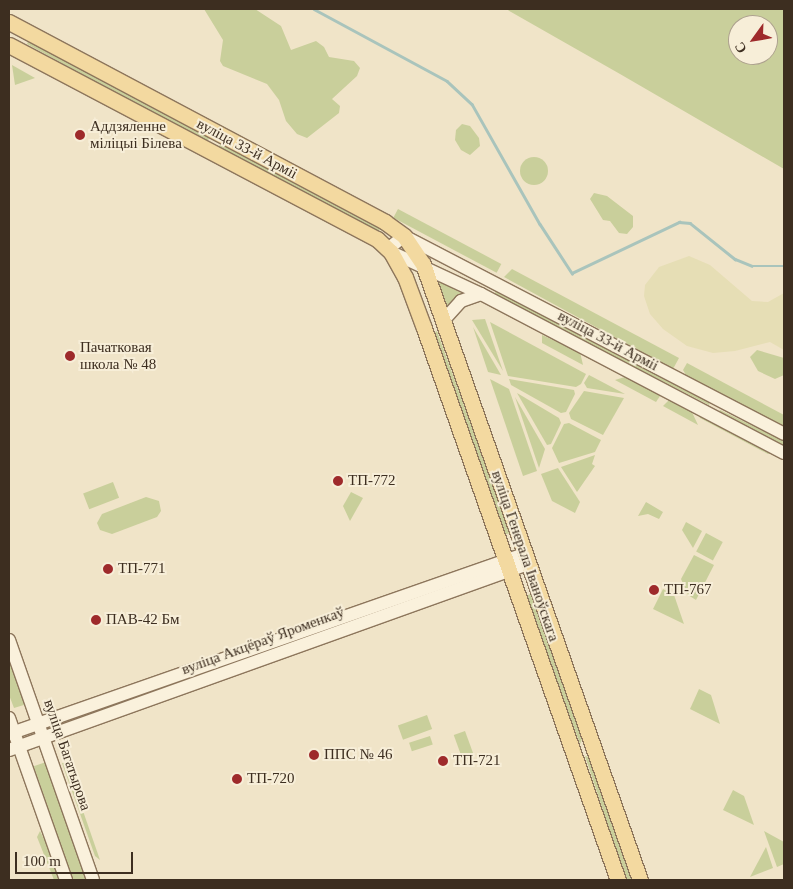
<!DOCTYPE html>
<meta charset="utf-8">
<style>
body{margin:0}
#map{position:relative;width:793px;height:889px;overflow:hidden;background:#f0e4c8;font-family:Georgia,serif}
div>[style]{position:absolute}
.farmland>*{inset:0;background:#e6deb5}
.green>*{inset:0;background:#c9cf9b;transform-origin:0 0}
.round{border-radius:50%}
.stream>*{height:2.5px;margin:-1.25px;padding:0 1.25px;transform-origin:1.25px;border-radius:1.25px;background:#a9c4bc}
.roads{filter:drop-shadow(1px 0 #8d765c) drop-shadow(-1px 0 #8d765c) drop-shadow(0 1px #8d765c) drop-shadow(0 -1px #8d765c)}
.minor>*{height:12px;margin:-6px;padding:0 6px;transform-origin:6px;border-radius:6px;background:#faf1dc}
.major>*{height:15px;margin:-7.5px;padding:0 7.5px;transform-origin:7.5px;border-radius:7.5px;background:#f3d9a0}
.dots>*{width:14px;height:14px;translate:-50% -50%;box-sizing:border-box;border:2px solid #f7eed8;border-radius:50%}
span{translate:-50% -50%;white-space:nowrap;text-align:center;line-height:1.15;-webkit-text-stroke:4px #f7eed8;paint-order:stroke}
.poi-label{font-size:15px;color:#3d2e20}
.left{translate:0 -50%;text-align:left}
.street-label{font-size:15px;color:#3d2e20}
.frame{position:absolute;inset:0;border:10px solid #3d2e20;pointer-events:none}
.north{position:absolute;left:728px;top:15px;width:50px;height:50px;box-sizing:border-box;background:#f7eed8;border:1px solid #ada18e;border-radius:50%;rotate:238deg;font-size:14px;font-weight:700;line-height:20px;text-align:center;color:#3d2e20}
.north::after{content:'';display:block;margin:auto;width:18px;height:22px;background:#9e2a2b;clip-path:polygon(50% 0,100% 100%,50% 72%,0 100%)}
.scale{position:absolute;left:15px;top:852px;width:118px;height:22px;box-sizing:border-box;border:2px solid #3d2e20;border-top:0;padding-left:6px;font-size:15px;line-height:18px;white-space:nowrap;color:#3d2e20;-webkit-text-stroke:4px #f7eed8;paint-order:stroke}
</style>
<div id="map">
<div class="farmland">
<i style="clip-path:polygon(689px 256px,710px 265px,752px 301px,768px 302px,784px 293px,784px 350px,770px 342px,735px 351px,713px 353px,687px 346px,663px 329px,650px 314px,644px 296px,645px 285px,659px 267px)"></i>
</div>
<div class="green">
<i style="clip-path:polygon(204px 9px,255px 9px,281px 26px,291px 50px,316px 41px,324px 47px,329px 57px,354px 61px,360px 68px,357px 76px,332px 99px,340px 106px,339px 113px,307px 138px,297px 134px,286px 121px,279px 100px,267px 84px,223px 66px,220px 61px,223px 40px)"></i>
<i style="clip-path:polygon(evenodd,506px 9px,784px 9px,784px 169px,620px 74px,506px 9px,738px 25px,768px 25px,768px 55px,738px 55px,738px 25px)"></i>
<i style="clip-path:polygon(29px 39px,208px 135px,209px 139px,205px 142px,27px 44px)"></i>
<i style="clip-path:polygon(12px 65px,35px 78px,15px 85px)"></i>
<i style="clip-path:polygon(462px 124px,470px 126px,479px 138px,480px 146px,470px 155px,461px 150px,455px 140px,456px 130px)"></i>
<i style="clip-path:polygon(221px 144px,380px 229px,377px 234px,218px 147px)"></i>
<i class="round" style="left:520px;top:157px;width:28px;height:28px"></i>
<i style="clip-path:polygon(594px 193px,607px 196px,633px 216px,633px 227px,627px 234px,619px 233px,610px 221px,603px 220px,590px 199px)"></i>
<i style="left:398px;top:209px;width:117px;height:10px;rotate:28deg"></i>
<i style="clip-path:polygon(512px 269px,679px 358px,673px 369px,504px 277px)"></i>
<i style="clip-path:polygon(437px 280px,463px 294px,447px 311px)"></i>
<i style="clip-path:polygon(496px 291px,710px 402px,709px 405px,494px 295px)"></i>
<i style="clip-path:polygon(485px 319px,503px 371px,472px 320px)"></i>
<i style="clip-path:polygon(490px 322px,586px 374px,581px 384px,576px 387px,508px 376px)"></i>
<i style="clip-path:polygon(473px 327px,501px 375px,488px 372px)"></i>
<i style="clip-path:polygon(437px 331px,510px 533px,504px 535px,433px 334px)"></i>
<i style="clip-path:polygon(542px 335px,580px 352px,583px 365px,542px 343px)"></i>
<i style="clip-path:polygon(757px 350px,784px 358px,784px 375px,775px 379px,758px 371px,750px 357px)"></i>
<i style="clip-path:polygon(687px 363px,784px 415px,784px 428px,686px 375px,683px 370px)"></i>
<i style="clip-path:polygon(589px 375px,625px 394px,587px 388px,584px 383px)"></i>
<i style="clip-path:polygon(628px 376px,658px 391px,660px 396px,656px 402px,615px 380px)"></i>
<i style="clip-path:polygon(490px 379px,509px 389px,537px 471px,523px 476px)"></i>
<i style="clip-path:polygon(509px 379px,574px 390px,575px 394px,566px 412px,561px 413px,511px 385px)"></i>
<i style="clip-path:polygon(584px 391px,624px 398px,603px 435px,571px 419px,569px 413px)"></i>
<i style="clip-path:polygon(517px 393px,559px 418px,561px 423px,551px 444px,547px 445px)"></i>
<i style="clip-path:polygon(515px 397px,545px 449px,539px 468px)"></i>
<i style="clip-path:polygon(670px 399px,691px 410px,698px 425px,663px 406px)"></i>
<i style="clip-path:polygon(720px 410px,784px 441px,784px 447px,718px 413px)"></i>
<i style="clip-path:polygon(698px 414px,773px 453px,768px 454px,700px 418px)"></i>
<i style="clip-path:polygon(569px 423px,601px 440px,595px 452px,559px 463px,552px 448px,564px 424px)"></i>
<i style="clip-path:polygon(595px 455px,592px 464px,595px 466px,577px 492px,561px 467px)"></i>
<i style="clip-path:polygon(558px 468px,580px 502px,575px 513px,552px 501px,541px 474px)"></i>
<i style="left:113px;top:482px;width:17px;height:32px;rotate:69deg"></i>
<i style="clip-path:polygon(351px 492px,363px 498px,350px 521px,343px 506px)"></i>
<i style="clip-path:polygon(146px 497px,159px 501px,161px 511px,157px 517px,112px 534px,100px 530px,97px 523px,102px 514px)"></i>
<i style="clip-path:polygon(646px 502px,663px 512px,659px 519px,648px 514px,638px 516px)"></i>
<i style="clip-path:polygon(686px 522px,702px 531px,693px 548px,682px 530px)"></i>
<i style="left:706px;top:533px;width:19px;height:21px;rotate:28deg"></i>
<i style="clip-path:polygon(694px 555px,714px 565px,696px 600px,688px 595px,681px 579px)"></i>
<i style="clip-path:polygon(663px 589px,674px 595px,684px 624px,653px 609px)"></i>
<i style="clip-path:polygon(531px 594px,582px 739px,580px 744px,525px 596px)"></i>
<i style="clip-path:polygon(9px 656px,27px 704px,14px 708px,9px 695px)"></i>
<i style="clip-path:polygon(699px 689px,711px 695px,720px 724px,690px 709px)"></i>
<i style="left:427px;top:715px;width:15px;height:31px;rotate:70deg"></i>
<i style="left:465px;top:731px;width:27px;height:12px;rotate:70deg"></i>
<i style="left:430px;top:736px;width:9px;height:22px;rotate:72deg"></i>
<i style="clip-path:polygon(585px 756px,589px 757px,633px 880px,626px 880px)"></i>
<i style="left:46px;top:762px;width:125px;height:13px;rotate:71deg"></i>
<i style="clip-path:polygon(66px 762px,100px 860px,95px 856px,62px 763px)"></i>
<i style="clip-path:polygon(733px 790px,744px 796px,754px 825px,723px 810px)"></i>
<i style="clip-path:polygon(40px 831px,53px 857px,62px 880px,54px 880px,37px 837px)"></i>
<i style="clip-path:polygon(764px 831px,784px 842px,784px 864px,777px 867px)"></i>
<i style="clip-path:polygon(766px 847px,773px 868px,750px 877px)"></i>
</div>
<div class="stream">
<i style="left:314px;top:9px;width:151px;rotate:28.4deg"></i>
<i style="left:447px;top:81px;width:34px;rotate:43deg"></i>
<i style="left:472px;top:104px;width:138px;rotate:60.5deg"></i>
<i style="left:540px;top:224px;width:59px;rotate:56.9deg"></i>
<i style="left:572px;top:273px;width:119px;rotate:-25.5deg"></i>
<i style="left:679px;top:222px;width:11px;rotate:5deg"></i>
<i style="left:690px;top:223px;width:58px;rotate:38.7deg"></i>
<i style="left:735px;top:259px;width:18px;rotate:22deg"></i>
<i style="left:752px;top:266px;width:32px"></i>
</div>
<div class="roads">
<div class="minor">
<i style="left:388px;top:249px;width:21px;rotate:-39deg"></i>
<i style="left:404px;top:236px;width:428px;rotate:27.5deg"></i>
<i style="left:391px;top:252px;width:99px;rotate:25deg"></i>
<i style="left:481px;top:294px;width:342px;rotate:27.7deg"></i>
<i style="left:443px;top:321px;width:27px;rotate:-48deg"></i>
<i style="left:461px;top:301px;width:21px;rotate:-19deg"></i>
<i style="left:9px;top:640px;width:254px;rotate:70.7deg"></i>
<i style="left:9px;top:718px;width:172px;rotate:70.6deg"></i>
<i style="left:9px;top:734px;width:546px;rotate:-19.27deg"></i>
<i style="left:9px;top:750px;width:551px;rotate:-19.72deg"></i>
</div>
<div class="major">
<i style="left:9px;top:22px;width:426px;rotate:28deg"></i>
<i style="left:385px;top:222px;width:24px;rotate:36deg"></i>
<i style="left:404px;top:236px;width:34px;rotate:56deg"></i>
<i style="left:423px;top:264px;width:653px;rotate:70.59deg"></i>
<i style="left:9px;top:45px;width:416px;rotate:27.8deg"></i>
<i style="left:377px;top:239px;width:19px;rotate:43deg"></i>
<i style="left:391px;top:252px;width:29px;rotate:61deg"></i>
<i style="left:405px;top:277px;width:54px;rotate:69.6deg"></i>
<i style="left:424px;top:328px;width:585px;rotate:70.64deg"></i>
</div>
</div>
<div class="dots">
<i style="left:80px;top:135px;background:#9e2a2b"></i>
<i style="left:70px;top:356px;background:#9e2a2b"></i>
<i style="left:338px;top:481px;background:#9e2a2b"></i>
<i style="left:108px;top:569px;background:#9e2a2b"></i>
<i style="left:654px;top:590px;background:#9e2a2b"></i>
<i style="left:96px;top:620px;background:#9e2a2b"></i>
<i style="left:314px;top:755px;background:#9e2a2b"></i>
<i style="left:443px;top:761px;background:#9e2a2b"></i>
<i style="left:237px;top:779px;background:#9e2a2b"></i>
</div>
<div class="poi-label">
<span class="left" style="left:90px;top:135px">Аддзяленне<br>міліцыі Білева</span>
<span class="left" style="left:80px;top:356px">Пачатковая<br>школа № 48</span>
<span class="left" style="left:348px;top:481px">ТП-772</span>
<span class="left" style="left:118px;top:569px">ТП-771</span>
<span class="left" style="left:664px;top:590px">ТП-767</span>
<span class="left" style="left:106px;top:620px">ПАВ-42 Бм</span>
<span class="left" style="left:324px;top:755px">ППС № 46</span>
<span class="left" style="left:453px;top:761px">ТП-721</span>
<span class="left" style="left:247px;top:779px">ТП-720</span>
</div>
<div class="street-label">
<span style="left:247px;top:149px;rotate:28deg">вуліца 33-й Арміі</span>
<span style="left:608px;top:341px;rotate:28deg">вуліца 33-й Арміі</span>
<span style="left:525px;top:556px;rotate:71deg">вуліца Генерала Іваноўскага</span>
<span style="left:263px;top:641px;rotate:-20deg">вуліца Акцёраў Яроменкаў</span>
<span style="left:67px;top:755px;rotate:71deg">вуліца Багатырова</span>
</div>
<div class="frame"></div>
<div class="north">С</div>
<div class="scale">100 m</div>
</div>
